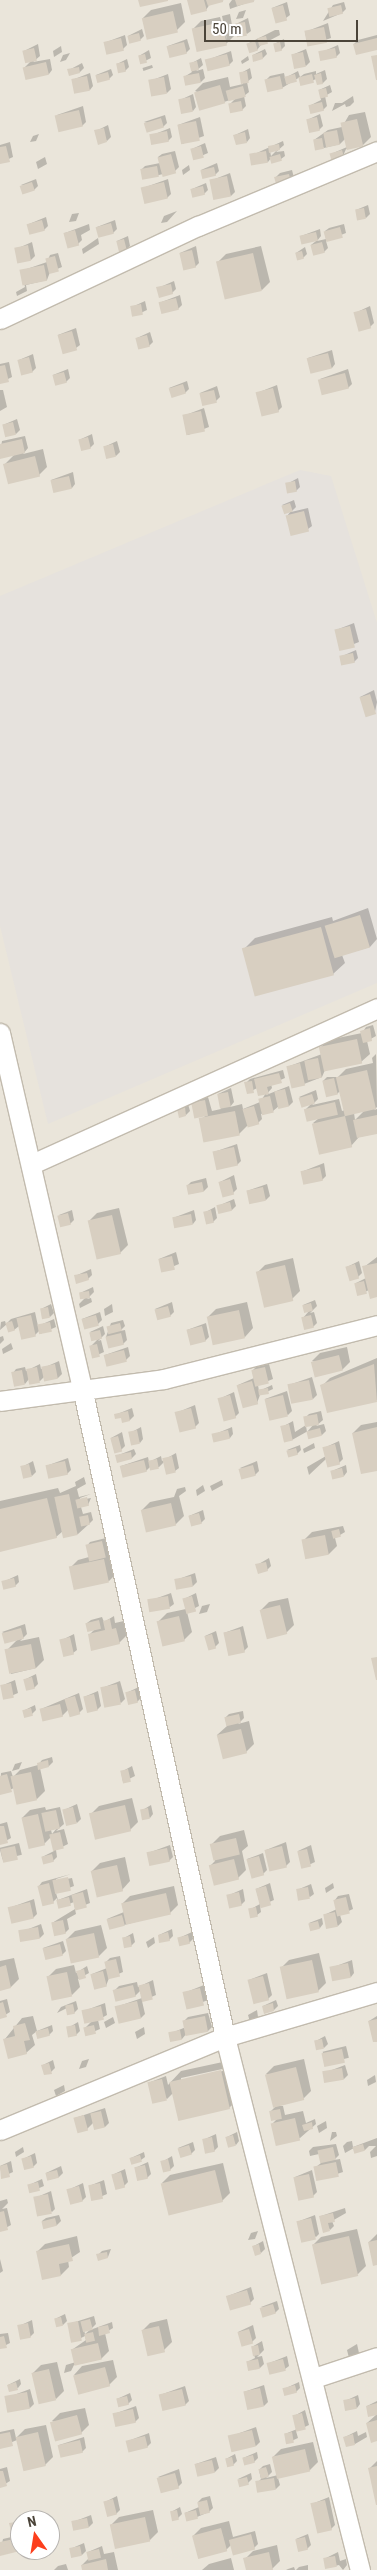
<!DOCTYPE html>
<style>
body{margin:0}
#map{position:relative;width:377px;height:2570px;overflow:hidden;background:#f6f3ec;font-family:"Roboto Condensed",sans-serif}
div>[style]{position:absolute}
.residential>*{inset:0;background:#eae5da}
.industrial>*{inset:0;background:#e6e2dd}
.shadow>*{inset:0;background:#0003;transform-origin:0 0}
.building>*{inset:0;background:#d8cfc1;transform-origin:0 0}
.roads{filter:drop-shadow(1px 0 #c2bbae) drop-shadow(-1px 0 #c2bbae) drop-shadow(0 1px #c2bbae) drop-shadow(0 -1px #c2bbae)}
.minor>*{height:19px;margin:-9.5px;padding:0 9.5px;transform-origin:9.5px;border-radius:9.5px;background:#fff}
span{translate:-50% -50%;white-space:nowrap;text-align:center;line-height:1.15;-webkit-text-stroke:5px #fff;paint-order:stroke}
.north{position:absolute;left:10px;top:2510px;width:50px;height:50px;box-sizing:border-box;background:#fff;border:1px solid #b7b4b0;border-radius:50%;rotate:347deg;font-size:14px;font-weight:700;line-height:20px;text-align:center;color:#4b4439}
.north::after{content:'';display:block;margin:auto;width:18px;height:22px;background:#fc3f1d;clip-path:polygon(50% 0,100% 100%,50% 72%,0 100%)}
.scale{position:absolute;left:204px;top:20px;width:154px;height:22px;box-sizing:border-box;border:2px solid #4b4439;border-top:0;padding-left:6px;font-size:15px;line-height:18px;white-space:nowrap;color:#4b4439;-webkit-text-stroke:4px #fff;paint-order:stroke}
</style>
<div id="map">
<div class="residential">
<i style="clip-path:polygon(evenodd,0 0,377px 0,377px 2570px,0 2570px,0 0,20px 2520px,50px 2520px,50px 2550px,20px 2550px,20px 2520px)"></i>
</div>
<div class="industrial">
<i style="clip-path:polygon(300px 470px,331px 476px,377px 623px,377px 983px,48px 1124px,0 926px,0 596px)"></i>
</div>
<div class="shadow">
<i style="clip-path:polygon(188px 0,224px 0,210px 4px,206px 10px)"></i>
<i style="clip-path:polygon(232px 0,255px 0,230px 9px,229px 4px)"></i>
<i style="clip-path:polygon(287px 2px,290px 15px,286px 18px,272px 8px)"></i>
<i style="clip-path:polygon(344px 2px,346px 9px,342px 13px,323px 21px,333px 5px)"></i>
<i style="clip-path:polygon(181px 3px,185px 22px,177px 30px,143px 18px,151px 10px)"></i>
<i style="clip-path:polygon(246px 10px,243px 18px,236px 19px,239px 12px)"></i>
<i style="clip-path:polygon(230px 14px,234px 36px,226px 44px,193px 29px,201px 21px,220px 17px,227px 40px,222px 16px)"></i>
<i style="clip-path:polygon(248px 18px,251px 31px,247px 34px,236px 24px)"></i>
<i style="clip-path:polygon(328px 23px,331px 38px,308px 46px,305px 32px)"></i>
<i style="clip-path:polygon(142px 29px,144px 36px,140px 40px,128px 36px)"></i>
<i style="clip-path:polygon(275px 30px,279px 30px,280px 35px,261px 45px,257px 50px,247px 44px)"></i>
<i style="clip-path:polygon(125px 35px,127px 45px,123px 49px,104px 43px)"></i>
<i style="clip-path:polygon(377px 35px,377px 49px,354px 44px,358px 40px)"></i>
<i style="clip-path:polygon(187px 39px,190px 49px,186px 53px,168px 46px)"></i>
<i style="clip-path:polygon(284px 39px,285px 46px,281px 50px,274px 44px)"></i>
<i style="clip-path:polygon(38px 44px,40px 56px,33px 62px,50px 59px,52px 70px,49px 74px,24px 68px,31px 61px,24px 51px)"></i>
<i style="clip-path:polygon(338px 45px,340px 53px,336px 57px,320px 53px)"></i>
<i style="clip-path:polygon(61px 46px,62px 52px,54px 57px,53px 51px)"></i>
<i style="clip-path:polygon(265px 49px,267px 54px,263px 58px,253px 55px)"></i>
<i style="clip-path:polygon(306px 49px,310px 62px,306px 66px,292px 55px)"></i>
<i style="clip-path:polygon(149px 50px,151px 58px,141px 63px,139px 56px)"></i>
<i style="clip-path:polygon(231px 51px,233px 61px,229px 65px,207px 60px)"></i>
<i style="clip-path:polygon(70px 53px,66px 60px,60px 62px,63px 55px)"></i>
<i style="clip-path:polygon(248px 56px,249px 60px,242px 64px,241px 61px)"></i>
<i style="clip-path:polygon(201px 58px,203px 65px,196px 71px,203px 69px,205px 78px,201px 82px,184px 77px,192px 72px,190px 64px)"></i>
<i style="clip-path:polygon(127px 59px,129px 67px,125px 71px,117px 64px)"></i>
<i style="clip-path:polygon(82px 63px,84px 68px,80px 72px,69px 70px)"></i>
<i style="left:152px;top:65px;width:3px;height:10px;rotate:72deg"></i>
<i style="clip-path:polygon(250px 68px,252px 78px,247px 82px,249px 92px,244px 96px,246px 106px,242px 110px,230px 104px,236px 98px,224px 102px,195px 91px,203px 83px,228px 77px,230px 87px,243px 84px,241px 73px)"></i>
<i style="clip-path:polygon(111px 69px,113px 75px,109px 79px,96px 75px)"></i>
<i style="clip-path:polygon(325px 70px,327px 79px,323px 83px,318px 84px,316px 79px,302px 85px,300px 77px,282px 88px,269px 91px,266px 80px,270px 76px,284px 73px,285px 78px,298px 71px,300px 77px,304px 74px,316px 71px,316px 74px)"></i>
<i style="clip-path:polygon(90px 73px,93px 86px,90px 90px,72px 80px)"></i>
<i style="clip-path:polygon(168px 74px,171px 89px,167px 93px,150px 81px)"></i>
<i style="clip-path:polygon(330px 85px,332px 92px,325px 96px,327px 106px,323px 110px,309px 106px,321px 100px,319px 90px)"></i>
<i style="clip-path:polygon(193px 94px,196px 107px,193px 111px,180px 100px)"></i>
<i style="clip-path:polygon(353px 96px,354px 102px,350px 106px,346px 107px,345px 104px,332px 111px,335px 103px,342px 103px)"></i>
<i style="clip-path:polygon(83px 106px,86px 122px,82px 126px,57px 115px)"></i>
<i style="clip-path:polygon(365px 112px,371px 137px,363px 145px,346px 149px,343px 156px,331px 154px,347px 147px,345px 139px,340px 144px,324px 148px,314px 140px,328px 130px,342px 127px,349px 115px)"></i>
<i style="clip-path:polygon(320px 114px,323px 126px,319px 130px,307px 120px)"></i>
<i style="clip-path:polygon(165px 115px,167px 123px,163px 127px,144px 122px)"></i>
<i style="clip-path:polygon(200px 117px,204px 136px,182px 144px,178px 125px)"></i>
<i style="clip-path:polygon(108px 125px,111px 137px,107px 141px,96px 131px)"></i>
<i style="clip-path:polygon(170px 128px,172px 137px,168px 141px,150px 136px)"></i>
<i style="clip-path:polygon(248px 129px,250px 138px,247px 142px,235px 135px)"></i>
<i style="clip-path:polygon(39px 134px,36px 141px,30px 142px,33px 136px)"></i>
<i style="clip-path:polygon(evenodd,283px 141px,284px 145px,276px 152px,284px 151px,285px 156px,281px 159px,271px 158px,268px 162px,250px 156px,283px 141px,278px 149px,271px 156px,270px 151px,278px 149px)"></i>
<i style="clip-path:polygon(10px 142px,13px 157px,0 163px,0 145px)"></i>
<i style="clip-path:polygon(205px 143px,208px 153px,194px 159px,192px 149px)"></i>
<i style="clip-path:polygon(175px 151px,179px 167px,175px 171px,143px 179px,141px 170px,145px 166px,160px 163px,158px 157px,162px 154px)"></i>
<i style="clip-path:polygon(45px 157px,47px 164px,38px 169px,36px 162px)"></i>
<i style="clip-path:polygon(217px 163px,219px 171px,215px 175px,201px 170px)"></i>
<i style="clip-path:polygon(189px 165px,190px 170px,183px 175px,182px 170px)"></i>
<i style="clip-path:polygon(292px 170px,294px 178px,276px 177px,280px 173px)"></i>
<i style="clip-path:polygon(230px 173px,235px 192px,231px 196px,210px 181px)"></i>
<i style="clip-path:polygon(36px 179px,38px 186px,34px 190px,21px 185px)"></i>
<i style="clip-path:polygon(168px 179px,171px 194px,167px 198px,143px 188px)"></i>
<i style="clip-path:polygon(206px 183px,208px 190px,204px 194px,192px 189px)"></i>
<i style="clip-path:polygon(368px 205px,370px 214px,366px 218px,356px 210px)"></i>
<i style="clip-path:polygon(177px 211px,167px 222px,161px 223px,164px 216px)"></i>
<i style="clip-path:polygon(79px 213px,76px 221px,69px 222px,72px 214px)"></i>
<i style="clip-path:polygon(46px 217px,48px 226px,44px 230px,29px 224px)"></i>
<i style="clip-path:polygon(115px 220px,117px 229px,113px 233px,97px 227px)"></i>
<i style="clip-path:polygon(89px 224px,90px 230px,81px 235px,82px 240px,78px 244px,65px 233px)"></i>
<i style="clip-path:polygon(344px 224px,346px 233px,326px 241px,328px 248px,324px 252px,311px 245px,316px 241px,301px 236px,320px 229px,321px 236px,317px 241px,326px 239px,325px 231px,329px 228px)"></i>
<i style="clip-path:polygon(128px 236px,130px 246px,126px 250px,117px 241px)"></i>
<i style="clip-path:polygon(98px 238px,99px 244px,83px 254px,82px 249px)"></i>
<i style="clip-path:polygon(32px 242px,35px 256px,31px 260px,16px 249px)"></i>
<i style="clip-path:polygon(196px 246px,199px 263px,195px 267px,180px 253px)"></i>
<i style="clip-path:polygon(261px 246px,270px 282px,262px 290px,218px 262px,226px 254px)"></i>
<i style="clip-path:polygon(305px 247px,307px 254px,303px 258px,296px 253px)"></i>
<i style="clip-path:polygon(58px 253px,62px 267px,50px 272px,47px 280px,26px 285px,27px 291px,17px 296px,16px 292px,25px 287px,21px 271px,47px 262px,50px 255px)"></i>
<i style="clip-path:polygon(174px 281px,176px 289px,172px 293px,158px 288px)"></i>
<i style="clip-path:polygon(180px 295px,182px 305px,178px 309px,159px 303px)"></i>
<i style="clip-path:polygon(145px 301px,147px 310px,134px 316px,132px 307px)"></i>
<i style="clip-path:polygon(370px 306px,374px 323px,370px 327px,355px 313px)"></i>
<i style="clip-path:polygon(76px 328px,80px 345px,76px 348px,58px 335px)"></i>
<i style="clip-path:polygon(150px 332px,153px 342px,149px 346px,137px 338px)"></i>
<i style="clip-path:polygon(332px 350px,335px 364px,332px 368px,308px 358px)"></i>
<i style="clip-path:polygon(33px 354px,36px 368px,32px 372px,19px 360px)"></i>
<i style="clip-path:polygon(9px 362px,12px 377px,0 383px,0 364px)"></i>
<i style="clip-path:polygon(68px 369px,70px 378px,66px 382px,53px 375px)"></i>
<i style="clip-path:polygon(348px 369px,352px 384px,348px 388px,320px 379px)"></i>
<i style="clip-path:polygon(187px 381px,189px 389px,185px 393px,169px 388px)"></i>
<i style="clip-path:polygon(277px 385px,282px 407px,278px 411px,257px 393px)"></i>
<i style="clip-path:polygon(217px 386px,220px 397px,216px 401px,200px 393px)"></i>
<i style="clip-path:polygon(0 390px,3px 390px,7px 407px,0 411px)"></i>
<i style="clip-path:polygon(204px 408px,209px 427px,188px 435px,183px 416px)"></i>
<i style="clip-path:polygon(17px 419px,20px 430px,16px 434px,3px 425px)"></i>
<i style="clip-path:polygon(92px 434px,94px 444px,90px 448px,79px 440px)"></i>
<i style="clip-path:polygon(25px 436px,28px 448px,23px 454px,43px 449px,47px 467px,39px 475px,5px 464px,14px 455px,0 453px,2px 441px)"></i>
<i style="clip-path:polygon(117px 441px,120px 452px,116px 456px,104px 447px)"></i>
<i style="clip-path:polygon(73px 472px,75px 484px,72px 488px,51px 480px)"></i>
<i style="clip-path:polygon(298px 478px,300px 487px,296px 491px,287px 484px)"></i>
<i style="clip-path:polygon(294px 500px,296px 507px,291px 512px,308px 508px,312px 526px,308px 529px,287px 516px,291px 511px,282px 505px)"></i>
<i style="clip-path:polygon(354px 623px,359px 642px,341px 649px,336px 630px)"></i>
<i style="clip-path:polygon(356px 650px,358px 658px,354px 662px,340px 657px)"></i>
<i style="clip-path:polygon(374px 690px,377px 702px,375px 712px,360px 697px)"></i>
<i style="clip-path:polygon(368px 908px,377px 939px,370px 947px,342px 955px,345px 963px,333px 974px,244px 949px,255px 938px,332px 917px,333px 921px)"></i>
<i style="clip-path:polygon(373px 1025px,376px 1036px,367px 1041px,370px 1054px,361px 1062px,325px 1070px,322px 1077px,304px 1084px,287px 1067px,322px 1054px,320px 1048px,328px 1040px,362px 1033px,366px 1027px)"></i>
<i style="clip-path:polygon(evenodd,376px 1054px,377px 1107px,374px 1110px,377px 1109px,377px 1133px,359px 1137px,351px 1146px,313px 1123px,319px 1118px,305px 1110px,311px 1104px,299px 1097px,316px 1090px,318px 1099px,312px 1105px,339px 1099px,342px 1111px,345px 1110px,341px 1090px,337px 1094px,323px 1081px,327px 1077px,338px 1077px,346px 1069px,373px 1063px,372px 1058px,376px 1054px,364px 1111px,355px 1120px,354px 1113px,364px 1111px)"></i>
<i style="clip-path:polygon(283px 1070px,285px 1078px,271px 1084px,272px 1088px,266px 1095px,289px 1086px,293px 1102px,289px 1106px,279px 1106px,273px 1111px,261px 1114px,262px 1119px,258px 1123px,247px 1126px,239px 1134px,201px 1120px,205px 1116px,193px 1104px,197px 1100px,208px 1097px,212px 1111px,221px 1109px,218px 1094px,231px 1088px,234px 1102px,230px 1107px,242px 1104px,243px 1109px,260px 1102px,266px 1093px,257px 1088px,248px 1093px,246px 1083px,250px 1079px)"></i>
<i style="clip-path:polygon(188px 1104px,190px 1111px,186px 1115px,179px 1109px)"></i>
<i style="clip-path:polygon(237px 1144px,241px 1161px,237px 1165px,214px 1152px)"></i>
<i style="clip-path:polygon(324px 1163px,326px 1176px,322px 1180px,301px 1172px)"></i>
<i style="clip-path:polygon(234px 1175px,237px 1189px,233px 1193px,220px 1182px)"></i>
<i style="clip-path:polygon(206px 1178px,208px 1187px,204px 1191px,189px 1194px,187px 1186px,191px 1182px)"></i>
<i style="clip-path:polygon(267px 1184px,270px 1196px,266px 1200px,247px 1191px)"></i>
<i style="clip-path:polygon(234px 1199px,236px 1206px,232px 1210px,218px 1206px)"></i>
<i style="clip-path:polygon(215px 1207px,217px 1218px,213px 1222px,204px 1213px)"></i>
<i style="clip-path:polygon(119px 1208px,128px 1245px,120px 1253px,89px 1221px,97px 1213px)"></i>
<i style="clip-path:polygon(72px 1210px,74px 1220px,70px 1224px,59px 1215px)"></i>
<i style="clip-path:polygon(194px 1210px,196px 1220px,193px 1224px,173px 1218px)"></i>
<i style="clip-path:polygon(176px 1252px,179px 1264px,162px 1271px,159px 1259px)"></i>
<i style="clip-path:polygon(377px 1257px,377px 1296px,369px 1290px,358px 1295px,356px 1283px,366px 1278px,364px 1267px)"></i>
<i style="clip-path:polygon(293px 1258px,300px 1291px,292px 1299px,257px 1273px,265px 1265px)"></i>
<i style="clip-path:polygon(359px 1261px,362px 1273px,358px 1277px,347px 1267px)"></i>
<i style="clip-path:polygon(91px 1269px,92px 1275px,88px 1279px,75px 1276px)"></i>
<i style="clip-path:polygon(93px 1287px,94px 1292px,87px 1299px,91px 1298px,92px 1302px,80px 1308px,79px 1304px,86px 1297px,80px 1293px)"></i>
<i style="clip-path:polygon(315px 1300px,317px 1306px,310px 1313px,314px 1312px,317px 1323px,313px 1327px,303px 1318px,309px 1311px,303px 1305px)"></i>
<i style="clip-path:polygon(172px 1302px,174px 1312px,170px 1316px,155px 1309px)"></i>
<i style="clip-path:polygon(247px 1302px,253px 1328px,245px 1337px,208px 1317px,216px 1309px)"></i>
<i style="clip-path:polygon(51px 1304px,54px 1313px,50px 1317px,41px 1309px)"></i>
<i style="clip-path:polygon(112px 1304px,113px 1312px,105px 1316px,104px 1309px)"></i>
<i style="clip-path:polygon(35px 1312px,38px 1326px,54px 1319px,56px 1327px,40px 1334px,40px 1330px,35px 1335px,19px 1326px,14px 1330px,7px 1324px,0 1330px,1px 1322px,5px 1321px,6px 1324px,11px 1319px)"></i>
<i style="clip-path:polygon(100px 1312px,102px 1320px,98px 1324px,82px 1319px)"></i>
<i style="clip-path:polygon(123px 1320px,125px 1326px,120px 1331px,125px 1330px,127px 1340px,123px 1344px,106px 1337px,111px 1323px)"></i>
<i style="clip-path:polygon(206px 1323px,209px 1337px,205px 1341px,187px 1330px)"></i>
<i style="clip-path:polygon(103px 1326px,105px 1334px,98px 1341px,101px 1340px,104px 1352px,93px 1357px,91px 1346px,98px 1339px,90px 1332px)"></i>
<i style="clip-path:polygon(3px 1336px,4px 1340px,0 1344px,0 1337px)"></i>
<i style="clip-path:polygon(11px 1343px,13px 1349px,3px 1354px,2px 1349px)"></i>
<i style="clip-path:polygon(128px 1347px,130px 1356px,126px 1360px,105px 1355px)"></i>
<i style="clip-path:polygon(347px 1347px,350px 1362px,342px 1370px,312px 1361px,320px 1353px)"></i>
<i style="clip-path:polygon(377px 1358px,377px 1400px,328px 1412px,322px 1386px,330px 1378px)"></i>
<i style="clip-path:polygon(59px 1361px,62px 1374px,58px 1378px,44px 1377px,40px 1381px,29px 1379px,25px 1384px,13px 1373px,16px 1369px,25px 1367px,26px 1371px,40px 1364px,41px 1369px)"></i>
<i style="clip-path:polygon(269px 1364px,273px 1379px,258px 1385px,259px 1391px,272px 1385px,273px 1389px,260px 1395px,257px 1403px,238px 1385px,254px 1378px,252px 1371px,256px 1367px)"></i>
<i style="clip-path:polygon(312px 1377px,317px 1395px,313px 1399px,289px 1385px)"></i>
<i style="clip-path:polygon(287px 1391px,292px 1411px,288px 1415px,265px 1399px)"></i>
<i style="clip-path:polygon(234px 1392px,239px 1413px,235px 1417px,219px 1399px)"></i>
<i style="clip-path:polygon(195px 1405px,199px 1423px,195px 1427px,176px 1413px)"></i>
<i style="clip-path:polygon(132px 1408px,134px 1416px,130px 1420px,123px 1421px,122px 1416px,115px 1415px)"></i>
<i style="clip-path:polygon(evenodd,321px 1411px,323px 1420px,316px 1426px,324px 1424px,326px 1431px,322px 1435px,308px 1431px,292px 1440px,282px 1427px,293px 1421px,295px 1432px,306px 1425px,305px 1418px,309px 1414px,321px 1411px,314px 1424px,307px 1432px,306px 1426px,314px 1424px)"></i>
<i style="clip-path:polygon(377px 1422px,377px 1470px,353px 1433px,361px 1425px)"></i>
<i style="clip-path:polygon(141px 1427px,143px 1439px,140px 1443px,130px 1433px)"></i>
<i style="clip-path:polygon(232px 1427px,233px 1434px,230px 1438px,213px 1435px)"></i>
<i style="clip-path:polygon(122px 1432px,125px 1446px,121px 1450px,111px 1438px)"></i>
<i style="clip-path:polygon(339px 1441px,343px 1459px,339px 1463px,326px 1459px,309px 1475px,307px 1467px,326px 1456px,324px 1448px)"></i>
<i style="clip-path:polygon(314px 1443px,315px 1448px,304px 1453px,303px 1449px)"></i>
<i style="clip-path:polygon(300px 1445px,301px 1450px,297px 1454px,287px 1450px)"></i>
<i style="clip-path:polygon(134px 1449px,136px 1454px,132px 1458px,116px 1456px)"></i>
<i style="clip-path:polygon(176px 1453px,179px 1468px,175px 1471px,164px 1462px,159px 1467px,150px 1467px,146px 1471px,121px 1466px,148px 1457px,149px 1462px,161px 1456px,162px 1461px)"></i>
<i style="clip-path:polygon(68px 1458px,71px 1470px,67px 1474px,46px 1466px)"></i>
<i style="clip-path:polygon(33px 1461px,36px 1472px,32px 1476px,22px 1467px)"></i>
<i style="clip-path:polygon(257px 1461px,259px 1471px,255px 1475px,240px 1468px)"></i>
<i style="clip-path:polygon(346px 1465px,347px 1472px,344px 1476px,332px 1471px)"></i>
<i style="clip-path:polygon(84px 1477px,86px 1484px,77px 1489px,79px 1497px,91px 1494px,80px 1498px,80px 1500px,91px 1498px,88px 1505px,81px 1507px,83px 1514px,91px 1512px,93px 1520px,89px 1524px,78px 1534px,64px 1537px,63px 1531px,56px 1537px,0 1550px,0 1501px,58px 1488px,60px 1493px,76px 1486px,75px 1482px)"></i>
<i style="clip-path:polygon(222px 1480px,223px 1485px,212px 1491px,210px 1486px)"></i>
<i style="clip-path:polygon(203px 1485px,205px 1491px,197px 1496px,196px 1490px)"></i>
<i style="clip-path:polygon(185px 1487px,186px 1491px,179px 1496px,184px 1516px,176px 1524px,147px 1531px,142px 1510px,150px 1502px,174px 1497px,177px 1489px)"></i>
<i style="clip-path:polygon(203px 1510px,205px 1519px,201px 1523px,189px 1516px)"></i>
<i style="clip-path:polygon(343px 1526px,345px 1532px,335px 1538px,337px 1546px,329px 1554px,308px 1558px,304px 1540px,312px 1532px)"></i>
<i style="clip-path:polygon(106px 1538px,117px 1573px,109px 1581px,70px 1568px,78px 1560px,89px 1557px,87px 1546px,90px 1542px)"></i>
<i style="clip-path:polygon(269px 1558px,271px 1566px,267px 1570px,257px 1565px)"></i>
<i style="clip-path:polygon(195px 1573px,197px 1582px,193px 1586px,176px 1580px)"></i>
<i style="clip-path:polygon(18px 1575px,19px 1582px,15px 1586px,3px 1582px)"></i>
<i style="clip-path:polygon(171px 1593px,174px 1604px,170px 1607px,149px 1601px)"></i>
<i style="clip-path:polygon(196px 1593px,199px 1606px,187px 1612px,192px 1632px,184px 1640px,159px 1621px,167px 1613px,186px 1609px,184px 1599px)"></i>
<i style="clip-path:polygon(288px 1598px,294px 1625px,286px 1633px,261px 1610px,269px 1602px)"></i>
<i style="clip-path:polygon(210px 1604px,207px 1612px,199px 1614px,202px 1606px)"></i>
<i style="clip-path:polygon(114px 1616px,115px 1623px,124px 1621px,127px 1635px,119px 1643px,89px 1635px,95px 1629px,87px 1623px,91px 1620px,102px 1617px,104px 1622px)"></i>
<i style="clip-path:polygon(25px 1624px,27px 1634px,20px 1641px,39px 1637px,44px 1660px,36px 1668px,11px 1674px,6px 1651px,17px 1640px,2px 1632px)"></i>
<i style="clip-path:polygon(243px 1626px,248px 1647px,244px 1651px,224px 1633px)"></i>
<i style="clip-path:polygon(216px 1631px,219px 1643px,215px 1647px,205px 1636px)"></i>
<i style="clip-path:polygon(74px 1634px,77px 1650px,73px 1653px,60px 1641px)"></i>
<i style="clip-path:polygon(36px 1674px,38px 1684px,34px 1688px,24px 1680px)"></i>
<i style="clip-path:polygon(15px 1680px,18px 1693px,4px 1699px,1px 1686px)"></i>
<i style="clip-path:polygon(120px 1681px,125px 1699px,121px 1703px,102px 1688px)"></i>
<i style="clip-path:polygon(139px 1687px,141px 1698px,137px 1702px,126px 1693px)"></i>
<i style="clip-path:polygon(98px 1691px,101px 1706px,97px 1710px,84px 1697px)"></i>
<i style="clip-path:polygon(79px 1693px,83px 1709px,79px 1713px,68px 1710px,62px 1716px,41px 1709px)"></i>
<i style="clip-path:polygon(35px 1705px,36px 1710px,32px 1714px,23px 1711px)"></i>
<i style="clip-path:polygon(243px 1711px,244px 1718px,238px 1724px,249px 1721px,254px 1744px,246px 1752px,217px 1735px,227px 1726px,225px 1718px,229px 1714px)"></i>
<i style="clip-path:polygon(52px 1757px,53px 1762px,49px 1766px,40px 1768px,45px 1791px,37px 1799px,14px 1788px,0 1794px,1px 1773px,11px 1771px,13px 1777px,20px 1770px,38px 1765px,42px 1760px)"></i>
<i style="clip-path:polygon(22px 1762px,19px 1769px,12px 1771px,15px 1764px)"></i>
<i style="clip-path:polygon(132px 1766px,135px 1776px,123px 1782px,121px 1772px)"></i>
<i style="clip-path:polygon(132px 1798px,138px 1822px,130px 1830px,91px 1814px,99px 1806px)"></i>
<i style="clip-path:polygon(77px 1804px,81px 1819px,77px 1823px,64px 1810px)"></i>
<i style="clip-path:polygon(151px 1805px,153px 1814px,150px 1818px,141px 1811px)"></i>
<i style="clip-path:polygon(evenodd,45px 1807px,46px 1810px,60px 1807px,64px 1824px,56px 1831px,64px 1829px,68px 1844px,56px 1850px,57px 1857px,53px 1861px,42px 1857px,54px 1851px,51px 1837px,44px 1844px,22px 1818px,30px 1810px,45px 1807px,57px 1828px,52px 1834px,51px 1830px,57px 1828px)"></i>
<i style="clip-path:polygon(7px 1822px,11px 1838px,0 1844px,0 1824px)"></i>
<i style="clip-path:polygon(244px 1830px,248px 1846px,242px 1851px,246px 1870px,238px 1878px,210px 1866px,215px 1861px,212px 1844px,220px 1836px)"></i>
<i style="clip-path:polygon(286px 1842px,290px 1862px,286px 1866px,266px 1850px)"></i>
<i style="left:19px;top:1843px;width:12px;height:20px;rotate:76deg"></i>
<i style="clip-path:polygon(170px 1845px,173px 1857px,169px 1861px,148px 1853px)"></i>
<i style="clip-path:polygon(311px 1845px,315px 1862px,302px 1868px,298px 1851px)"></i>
<i style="clip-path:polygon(263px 1853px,267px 1870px,263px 1874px,247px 1859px)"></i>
<i style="clip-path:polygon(125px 1857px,130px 1881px,122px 1890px,92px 1871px,100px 1863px)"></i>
<i style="clip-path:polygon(71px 1874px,56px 1879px,56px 1881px,72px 1878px,74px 1886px,56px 1893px,58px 1900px,87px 1889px,90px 1903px,75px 1909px,76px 1914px,67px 1919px,69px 1929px,65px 1933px,52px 1923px,75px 1909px,74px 1902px,59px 1908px,57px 1898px,53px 1902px,39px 1886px,42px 1882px)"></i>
<i style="clip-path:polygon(270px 1883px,274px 1900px,260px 1906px,261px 1912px,257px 1915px,249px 1910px,260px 1904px,256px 1889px)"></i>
<i style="clip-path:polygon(333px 1883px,334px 1888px,326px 1893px,325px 1888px)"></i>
<i style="clip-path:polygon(311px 1884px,314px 1894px,310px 1897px,297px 1890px)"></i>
<i style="clip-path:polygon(174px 1886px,178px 1905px,170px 1913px,124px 1925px,107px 1919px,124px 1912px,122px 1904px,130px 1896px)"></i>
<i style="clip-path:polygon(243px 1889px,245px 1901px,241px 1905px,227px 1896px)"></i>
<i style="clip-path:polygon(349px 1894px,353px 1909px,340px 1915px,342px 1922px,338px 1926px,324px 1915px,337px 1909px,335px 1900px,338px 1896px)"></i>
<i style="clip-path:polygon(34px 1899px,37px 1914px,33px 1918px,9px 1908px)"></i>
<i style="clip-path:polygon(322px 1918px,323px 1924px,320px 1928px,309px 1923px)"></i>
<i style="clip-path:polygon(41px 1924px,44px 1934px,40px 1938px,21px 1932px)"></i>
<i style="clip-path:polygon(101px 1925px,107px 1948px,99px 1956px,67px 1939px,75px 1931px)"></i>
<i style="clip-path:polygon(172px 1929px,173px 1936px,169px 1940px,159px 1935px)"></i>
<i style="clip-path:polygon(192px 1932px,193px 1939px,189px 1943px,179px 1938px)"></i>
<i style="clip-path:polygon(133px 1933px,135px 1942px,131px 1946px,124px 1938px)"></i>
<i style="clip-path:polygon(154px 1937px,155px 1943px,148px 1948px,146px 1942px)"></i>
<i style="clip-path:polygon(63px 1941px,66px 1951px,62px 1955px,43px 1948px)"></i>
<i style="clip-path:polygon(319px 1953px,326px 1983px,318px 1991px,281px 1968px,289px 1960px)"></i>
<i style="clip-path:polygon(120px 1956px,123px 1972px,109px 1978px,106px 1986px,92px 1974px,107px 1968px,106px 1962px,110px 1958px)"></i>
<i style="clip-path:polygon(14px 1958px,19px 1979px,11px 1987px,0 1990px,0 1961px)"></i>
<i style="clip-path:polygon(352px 1960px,354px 1973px,351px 1977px,331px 1968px)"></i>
<i style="clip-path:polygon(74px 1965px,76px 1973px,87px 1966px,89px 1973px,78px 1979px,80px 1987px,72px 1995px,48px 1977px,56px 1969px)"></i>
<i style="clip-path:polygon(267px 1973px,272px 1995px,268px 1999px,249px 1980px)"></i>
<i style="clip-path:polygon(153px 1980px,156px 1995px,142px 2001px,145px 2014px,141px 2018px,116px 2007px,142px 1998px,140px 1991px,135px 1996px,115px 1990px,119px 1986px,137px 1982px,138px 1987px)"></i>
<i style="clip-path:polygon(204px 1985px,208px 2000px,187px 2008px,184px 1993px)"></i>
<i style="clip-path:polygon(7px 1999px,10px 2012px,0 2018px,0 2001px)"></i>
<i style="clip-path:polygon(276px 2000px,278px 2006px,274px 2010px,263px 2006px)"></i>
<i style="clip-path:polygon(76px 2001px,78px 2009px,74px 2013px,67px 2008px,57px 2013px,61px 2007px)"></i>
<i style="clip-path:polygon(105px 2003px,107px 2015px,98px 2020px,100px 2029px,86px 2035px,85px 2028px,92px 2021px,84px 2011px)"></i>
<i style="clip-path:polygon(257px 2010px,258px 2017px,250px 2022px,248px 2015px)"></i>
<i style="clip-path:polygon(208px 2013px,212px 2027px,208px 2031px,187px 2033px,182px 2039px,171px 2041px,169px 2034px,186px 2027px,184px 2021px,188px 2017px)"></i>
<i style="clip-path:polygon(33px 2016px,37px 2031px,52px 2025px,53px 2031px,49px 2035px,37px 2031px,32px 2035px,35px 2045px,26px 2053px,5px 2039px,22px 2018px)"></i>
<i style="clip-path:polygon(377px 2016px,377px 2040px,369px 2021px)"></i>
<i style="clip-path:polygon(113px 2017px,115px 2023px,106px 2028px,104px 2022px)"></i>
<i style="clip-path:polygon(78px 2022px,80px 2031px,76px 2035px,68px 2028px)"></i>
<i style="clip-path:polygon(144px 2027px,145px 2034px,137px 2039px,135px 2032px)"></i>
<i style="clip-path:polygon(325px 2036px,328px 2044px,324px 2048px,316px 2041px)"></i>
<i style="left:346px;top:2046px;width:12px;height:24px;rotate:76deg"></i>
<i style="clip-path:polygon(89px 2059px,86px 2067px,79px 2069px,82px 2061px)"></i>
<i style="clip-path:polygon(304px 2059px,311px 2091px,303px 2099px,266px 2074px,274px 2066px)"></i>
<i style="clip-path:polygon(53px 2060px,55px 2068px,51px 2072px,43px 2065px)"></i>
<i style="clip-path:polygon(evenodd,232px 2060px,240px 2097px,229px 2108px,173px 2093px,167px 2099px,148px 2083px,166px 2076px,168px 2085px,181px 2071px,232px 2060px,227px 2068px,227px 2070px,181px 2081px,181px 2078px,227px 2068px)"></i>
<i style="clip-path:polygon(345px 2065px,348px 2075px,344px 2079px,324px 2073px)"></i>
<i style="clip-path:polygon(375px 2075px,376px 2082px,368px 2086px,367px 2080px)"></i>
<i style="clip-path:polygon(64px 2085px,65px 2091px,56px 2096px,54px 2090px)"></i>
<i style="clip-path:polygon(276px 2106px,283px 2106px,285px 2115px,303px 2111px,306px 2123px,315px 2119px,316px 2124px,300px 2138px,277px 2144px,272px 2124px,278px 2118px,270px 2112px)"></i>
<i style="clip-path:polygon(105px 2108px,109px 2123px,105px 2127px,93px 2123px,87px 2129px,75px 2118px)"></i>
<i style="clip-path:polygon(326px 2121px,327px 2128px,319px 2133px,317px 2126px)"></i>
<i style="clip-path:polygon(237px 2132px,239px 2141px,236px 2145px,227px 2137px)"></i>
<i style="clip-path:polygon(332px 2132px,336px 2132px,337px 2136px,330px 2141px)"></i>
<i style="clip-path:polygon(216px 2134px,218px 2147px,214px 2151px,203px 2140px)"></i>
<i style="clip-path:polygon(377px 2138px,377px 2156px,371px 2158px,370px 2152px,376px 2146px,369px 2146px,365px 2150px,354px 2148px,345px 2153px,343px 2146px,347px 2142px,352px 2141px,353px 2147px)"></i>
<i style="clip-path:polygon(193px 2142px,195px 2150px,191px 2154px,178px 2148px)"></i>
<i style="clip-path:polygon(336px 2144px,339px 2155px,334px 2160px,340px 2159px,343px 2172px,319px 2180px,316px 2167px,321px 2163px,319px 2154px,310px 2156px,309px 2151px,313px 2147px)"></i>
<i style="clip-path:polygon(23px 2147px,24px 2152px,16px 2157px,15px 2152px)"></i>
<i style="clip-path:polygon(144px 2152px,145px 2157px,141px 2160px,131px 2158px)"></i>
<i style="clip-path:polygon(35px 2153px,37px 2163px,33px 2167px,23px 2159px)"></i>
<i style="clip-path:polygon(172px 2156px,174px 2166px,170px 2170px,162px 2162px)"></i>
<i style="clip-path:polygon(11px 2161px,13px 2172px,2px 2177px,0 2166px)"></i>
<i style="clip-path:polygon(148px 2162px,151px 2174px,147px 2178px,135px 2168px)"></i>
<i style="clip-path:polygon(223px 2163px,230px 2193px,222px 2201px,162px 2183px,170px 2175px)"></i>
<i style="clip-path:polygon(61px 2166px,63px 2173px,59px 2177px,48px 2180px,46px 2173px)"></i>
<i style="clip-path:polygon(125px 2169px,128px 2182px,124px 2186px,112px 2175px)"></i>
<i style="clip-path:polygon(312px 2170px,317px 2192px,313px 2196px,295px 2177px)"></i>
<i style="clip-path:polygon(42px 2179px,44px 2186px,30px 2192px,29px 2185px)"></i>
<i style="clip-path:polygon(104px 2180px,107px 2194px,93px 2200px,89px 2186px)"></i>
<i style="clip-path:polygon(83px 2183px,86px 2197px,82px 2201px,68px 2190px)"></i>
<i style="clip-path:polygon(51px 2191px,55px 2209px,52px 2212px,35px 2198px)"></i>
<i style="clip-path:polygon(7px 2199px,8px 2203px,2px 2209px,7px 2208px,11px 2225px,0 2231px,0 2201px)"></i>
<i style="clip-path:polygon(345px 2208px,346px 2213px,332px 2221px,334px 2226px,330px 2230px,321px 2216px)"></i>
<i style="clip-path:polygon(59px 2215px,61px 2221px,57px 2225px,44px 2228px,42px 2221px,46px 2218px)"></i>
<i style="clip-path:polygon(315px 2215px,319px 2234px,316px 2237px,297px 2222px)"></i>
<i style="clip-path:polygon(357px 2229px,366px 2266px,358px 2274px,322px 2283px,313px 2245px,321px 2237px)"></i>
<i style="clip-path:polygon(258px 2231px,255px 2239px,248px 2240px,251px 2233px)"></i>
<i style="clip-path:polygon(377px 2234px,377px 2264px,369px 2242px)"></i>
<i style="clip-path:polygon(77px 2236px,80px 2252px,68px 2260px,69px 2267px,61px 2275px,43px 2279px,37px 2252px,45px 2244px)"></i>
<i style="clip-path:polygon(263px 2241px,265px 2249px,261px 2253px,254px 2246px)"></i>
<i style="clip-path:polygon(111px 2249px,108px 2257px,98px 2255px,102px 2251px)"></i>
<i style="clip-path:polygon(0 2259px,3px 2271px,0 2273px)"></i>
<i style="clip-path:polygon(251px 2287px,254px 2299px,250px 2303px,228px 2296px)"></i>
<i style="clip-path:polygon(277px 2301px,279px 2309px,275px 2313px,261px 2307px)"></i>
<i style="clip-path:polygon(65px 2314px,67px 2321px,63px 2325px,55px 2319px)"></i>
<i style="clip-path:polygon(evenodd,94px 2316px,96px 2324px,90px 2330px,112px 2322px,113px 2328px,105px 2333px,109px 2351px,101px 2359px,74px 2365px,71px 2371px,64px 2373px,66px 2365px,76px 2362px,73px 2349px,86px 2340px,85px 2336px,73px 2342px,69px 2324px,94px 2316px,91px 2329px,85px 2334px,84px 2330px,91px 2329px)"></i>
<i style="clip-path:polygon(167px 2319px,172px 2342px,164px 2350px,142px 2331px,150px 2323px)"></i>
<i style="clip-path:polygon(32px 2320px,34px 2333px,30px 2337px,19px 2326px)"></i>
<i style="clip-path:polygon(253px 2325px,256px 2338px,252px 2342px,238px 2332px)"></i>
<i style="clip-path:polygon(8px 2333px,10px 2343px,0 2348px,0 2334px)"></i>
<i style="clip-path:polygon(262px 2341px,264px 2350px,257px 2357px,262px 2356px,264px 2364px,260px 2368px,247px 2362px,255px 2358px,252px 2347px)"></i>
<i style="clip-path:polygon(357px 2344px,359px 2353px,349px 2358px,347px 2350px)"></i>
<i style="clip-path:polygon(287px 2356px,289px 2366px,285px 2369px,267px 2364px)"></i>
<i style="clip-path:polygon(113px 2360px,117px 2377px,109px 2385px,74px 2375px,82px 2366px)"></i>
<i style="clip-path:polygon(57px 2362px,64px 2391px,56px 2399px,33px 2373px,41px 2365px)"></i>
<i style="clip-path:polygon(20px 2379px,21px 2384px,18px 2388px,8px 2385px)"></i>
<i style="clip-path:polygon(299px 2382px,300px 2388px,296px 2392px,284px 2389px)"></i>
<i style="clip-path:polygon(264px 2385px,268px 2402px,264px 2406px,244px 2392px)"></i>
<i style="clip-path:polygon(185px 2386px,189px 2401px,185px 2405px,160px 2395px)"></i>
<i style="clip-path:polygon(30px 2389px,34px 2404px,30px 2408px,6px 2398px)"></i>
<i style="clip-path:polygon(130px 2393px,132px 2400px,128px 2404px,117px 2399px)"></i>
<i style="clip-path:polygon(358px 2395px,360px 2404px,357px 2408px,345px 2401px)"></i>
<i style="clip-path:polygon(377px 2401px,377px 2440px,367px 2423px,377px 2414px,367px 2406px)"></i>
<i style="clip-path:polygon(136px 2406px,139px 2418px,135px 2422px,114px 2414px)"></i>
<i style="clip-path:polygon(85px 2408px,89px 2425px,81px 2433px,52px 2421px,60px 2413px)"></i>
<i style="clip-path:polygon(305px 2410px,309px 2425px,296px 2431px,298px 2438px,287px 2443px,285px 2434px,297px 2429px,294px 2416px)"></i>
<i style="clip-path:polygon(46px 2425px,53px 2457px,45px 2465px,17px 2440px,0 2447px,0 2432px,14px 2429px,16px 2438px,25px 2429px)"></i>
<i style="clip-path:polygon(256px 2427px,260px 2442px,256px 2446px,229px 2437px)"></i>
<i style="clip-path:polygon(357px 2431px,358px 2436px,366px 2432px,367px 2437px,355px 2444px,345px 2437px)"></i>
<i style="clip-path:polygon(149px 2433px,151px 2443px,147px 2447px,128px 2441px)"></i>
<i style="clip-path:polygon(84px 2437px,86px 2448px,82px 2452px,59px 2445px)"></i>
<i style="clip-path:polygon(313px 2442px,318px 2462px,310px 2470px,278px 2478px,280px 2485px,276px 2489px,257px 2483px,261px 2479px,259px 2470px,263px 2466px,270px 2464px,272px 2472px,266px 2478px,278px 2475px,273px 2457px,281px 2449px)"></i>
<i style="clip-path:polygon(257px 2452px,258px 2458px,254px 2462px,243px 2458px)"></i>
<i style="clip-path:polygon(235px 2454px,237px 2461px,233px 2465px,226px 2459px)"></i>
<i style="clip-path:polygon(216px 2457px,219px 2468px,215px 2472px,196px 2464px)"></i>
<i style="clip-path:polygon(377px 2461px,377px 2502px,369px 2469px)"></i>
<i style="clip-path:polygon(7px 2467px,10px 2481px,0 2487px,0 2469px)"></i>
<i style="clip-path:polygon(179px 2469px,182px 2483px,178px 2487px,158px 2477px)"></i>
<i style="clip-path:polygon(251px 2473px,252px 2479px,248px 2483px,238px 2479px)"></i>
<i style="clip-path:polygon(117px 2496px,120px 2510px,116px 2514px,105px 2502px)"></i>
<i style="clip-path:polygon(210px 2496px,213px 2508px,209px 2512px,197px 2517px,185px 2513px,199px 2507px,198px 2502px,202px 2498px)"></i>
<i style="clip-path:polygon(329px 2497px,335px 2525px,331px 2529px,312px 2504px)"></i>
<i style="clip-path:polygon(180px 2507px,182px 2514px,178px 2518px,171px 2512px)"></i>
<i style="clip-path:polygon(153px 2510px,158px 2532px,150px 2540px,111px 2525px,119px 2517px)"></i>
<i style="clip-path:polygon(91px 2515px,93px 2523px,89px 2527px,73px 2522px)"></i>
<i style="clip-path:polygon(19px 2519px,20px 2530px,18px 2532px,11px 2524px)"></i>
<i style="clip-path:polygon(229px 2521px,233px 2537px,255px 2531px,258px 2544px,254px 2548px,232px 2544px,226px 2550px,193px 2536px,201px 2528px)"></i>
<i style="clip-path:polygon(308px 2534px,311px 2545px,307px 2549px,296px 2539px)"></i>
<i style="clip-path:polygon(20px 2535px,20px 2550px,0 2553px,3px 2539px)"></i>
<i style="clip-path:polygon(84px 2543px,86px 2551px,82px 2555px,70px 2549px)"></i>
<i style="clip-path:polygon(277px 2545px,280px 2561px,272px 2569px,247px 2570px,245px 2559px,253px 2551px)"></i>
<i style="clip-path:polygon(102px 2546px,104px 2554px,114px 2552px,118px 2570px,84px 2570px,82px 2565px,89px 2558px,88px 2552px)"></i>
<i style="clip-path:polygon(338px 2552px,340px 2561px,346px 2559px,347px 2565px,343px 2570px,339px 2565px,326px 2568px,324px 2559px)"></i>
<i style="clip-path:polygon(231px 2558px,234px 2570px,202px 2570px,209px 2564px)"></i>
<i style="clip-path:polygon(66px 2564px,68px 2570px,54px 2570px,58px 2566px)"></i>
<i style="clip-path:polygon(308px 2565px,308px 2570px,296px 2570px,299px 2567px)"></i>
<i style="clip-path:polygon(294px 2567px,295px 2570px,286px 2570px,288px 2569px)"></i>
</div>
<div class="building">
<i style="clip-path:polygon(138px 0,168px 0,168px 1px,140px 7px)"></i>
<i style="clip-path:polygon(187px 0,204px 0,207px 11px,191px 15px)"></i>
<i style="clip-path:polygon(206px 0,223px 0,223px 2px,208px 6px)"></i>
<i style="clip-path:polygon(235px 0,254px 0,254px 2px,237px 6px)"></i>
<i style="left:283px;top:5px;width:16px;height:12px;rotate:75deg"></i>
<i style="left:341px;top:5px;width:9px;height:14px;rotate:77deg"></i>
<i style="left:173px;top:11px;width:22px;height:32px;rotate:77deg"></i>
<i style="left:222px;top:22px;width:24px;height:31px;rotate:78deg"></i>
<i style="left:245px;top:22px;width:14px;height:10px;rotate:82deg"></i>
<i style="left:324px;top:27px;width:16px;height:20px;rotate:79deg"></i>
<i style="left:139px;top:33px;width:8px;height:12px;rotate:76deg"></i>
<i style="left:266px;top:36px;width:8px;height:9px;rotate:76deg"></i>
<i style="left:121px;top:38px;width:13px;height:18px;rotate:77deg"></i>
<i style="clip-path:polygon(377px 38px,377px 50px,356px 55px,353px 44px)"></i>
<i style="left:255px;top:41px;width:10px;height:9px;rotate:73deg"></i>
<i style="left:184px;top:42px;width:12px;height:18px;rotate:76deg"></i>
<i style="left:280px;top:42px;width:9px;height:7px;rotate:77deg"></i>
<i style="left:34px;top:48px;width:13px;height:12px;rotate:77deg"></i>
<i style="left:335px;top:48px;width:10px;height:17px;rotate:79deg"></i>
<i style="clip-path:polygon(262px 52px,263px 59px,253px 62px,252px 55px)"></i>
<i style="left:303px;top:52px;width:15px;height:12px;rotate:79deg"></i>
<i style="left:145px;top:54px;width:9px;height:7px;rotate:77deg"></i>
<i style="left:227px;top:54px;width:12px;height:23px;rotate:76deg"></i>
<i style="clip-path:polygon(377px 55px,377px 80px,376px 80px,371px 56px)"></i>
<i style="left:197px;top:61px;width:9px;height:8px;rotate:77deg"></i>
<i style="left:46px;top:62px;width:13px;height:24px;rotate:77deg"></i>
<i style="left:124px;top:62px;width:10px;height:8px;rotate:79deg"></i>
<i style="clip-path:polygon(79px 67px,80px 73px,69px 76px,67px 69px)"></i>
<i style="left:247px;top:71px;width:12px;height:8px;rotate:81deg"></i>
<i style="left:108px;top:72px;width:8px;height:13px;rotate:76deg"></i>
<i style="left:199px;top:73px;width:10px;height:16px;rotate:79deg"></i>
<i style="clip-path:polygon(321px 73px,323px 84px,317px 85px,314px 75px)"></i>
<i style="left:295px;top:74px;width:8px;height:11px;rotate:76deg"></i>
<i style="left:312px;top:74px;width:9px;height:14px;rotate:77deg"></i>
<i style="left:87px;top:76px;width:15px;height:16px;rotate:79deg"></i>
<i style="left:280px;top:76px;width:13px;height:16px;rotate:77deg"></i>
<i style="left:164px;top:77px;width:17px;height:16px;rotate:80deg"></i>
<i style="left:220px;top:85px;width:19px;height:27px;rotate:74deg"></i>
<i style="left:243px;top:86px;width:11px;height:18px;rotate:75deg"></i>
<i style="left:326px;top:88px;width:9px;height:8px;rotate:77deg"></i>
<i style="left:190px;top:97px;width:15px;height:12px;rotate:79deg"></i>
<i style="left:241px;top:101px;width:10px;height:13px;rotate:79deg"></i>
<i style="left:322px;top:102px;width:9px;height:14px;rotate:77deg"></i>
<i style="left:79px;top:110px;width:17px;height:25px;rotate:77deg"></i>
<i style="left:317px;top:117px;width:14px;height:11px;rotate:78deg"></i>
<i style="left:161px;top:118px;width:10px;height:18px;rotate:73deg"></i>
<i style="left:357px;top:119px;width:28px;height:17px;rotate:77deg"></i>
<i style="left:196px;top:121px;width:20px;height:19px;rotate:79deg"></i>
<i style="clip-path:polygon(104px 128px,107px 142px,98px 145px,94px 130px)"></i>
<i style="left:337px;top:130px;width:15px;height:14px;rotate:79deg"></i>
<i style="left:167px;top:131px;width:11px;height:18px;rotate:80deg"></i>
<i style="clip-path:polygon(245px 132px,247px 143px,236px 145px,233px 135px)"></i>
<i style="left:322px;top:138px;width:11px;height:9px;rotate:80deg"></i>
<i style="clip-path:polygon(279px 144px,280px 150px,269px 153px,268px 146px)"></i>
<i style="clip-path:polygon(6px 146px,10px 162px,0 164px,0 147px)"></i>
<i style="left:201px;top:146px;width:12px;height:11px;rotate:76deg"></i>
<i style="left:342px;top:150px;width:7px;height:13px;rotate:74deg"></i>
<i style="left:266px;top:151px;width:12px;height:17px;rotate:81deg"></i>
<i style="left:171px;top:154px;width:20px;height:14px;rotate:75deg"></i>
<i style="left:280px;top:154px;width:7px;height:11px;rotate:74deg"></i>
<i style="left:157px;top:166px;width:11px;height:17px;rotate:80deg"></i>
<i style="left:214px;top:167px;width:9px;height:14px;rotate:77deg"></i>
<i style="clip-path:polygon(289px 174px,291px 183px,277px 187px,274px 177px)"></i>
<i style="left:227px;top:176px;width:21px;height:18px;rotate:79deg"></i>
<i style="left:32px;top:182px;width:9px;height:13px;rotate:72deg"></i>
<i style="left:164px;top:182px;width:17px;height:24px;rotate:77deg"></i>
<i style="left:203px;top:186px;width:9px;height:13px;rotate:77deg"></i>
<i style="left:364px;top:208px;width:11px;height:9px;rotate:80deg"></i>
<i style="left:42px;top:220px;width:11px;height:16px;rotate:75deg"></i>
<i style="left:111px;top:223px;width:11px;height:16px;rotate:75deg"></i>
<i style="left:340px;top:227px;width:11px;height:17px;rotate:75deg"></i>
<i style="left:75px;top:230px;width:16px;height:12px;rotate:75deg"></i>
<i style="left:316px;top:232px;width:9px;height:17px;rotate:77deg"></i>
<i style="left:124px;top:239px;width:12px;height:8px;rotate:76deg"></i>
<i style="left:322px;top:242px;width:11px;height:12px;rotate:75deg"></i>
<i style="left:28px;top:245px;width:16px;height:14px;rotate:79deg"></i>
<i style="left:192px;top:250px;width:18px;height:13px;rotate:77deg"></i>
<i style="left:302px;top:251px;width:8px;height:7px;rotate:76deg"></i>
<i style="left:253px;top:253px;width:39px;height:38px;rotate:77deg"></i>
<i style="left:55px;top:256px;width:16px;height:10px;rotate:76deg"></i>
<i style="left:44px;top:265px;width:16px;height:25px;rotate:79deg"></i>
<i style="clip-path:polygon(171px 284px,173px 294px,159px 298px,156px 287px)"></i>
<i style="left:176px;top:298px;width:12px;height:18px;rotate:76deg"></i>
<i style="left:141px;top:304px;width:11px;height:11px;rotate:80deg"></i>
<i style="left:366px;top:309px;width:20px;height:13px;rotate:75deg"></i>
<i style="left:72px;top:331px;width:20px;height:15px;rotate:75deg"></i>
<i style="left:147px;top:335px;width:12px;height:12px;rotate:76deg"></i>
<i style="left:328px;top:353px;width:16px;height:22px;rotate:76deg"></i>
<i style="left:29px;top:357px;width:16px;height:12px;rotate:76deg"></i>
<i style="clip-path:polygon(5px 365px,9px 382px,0 384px,0 366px)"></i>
<i style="left:64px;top:372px;width:11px;height:12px;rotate:75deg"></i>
<i style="left:345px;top:373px;width:16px;height:28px;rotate:76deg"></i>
<i style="left:183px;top:384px;width:10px;height:15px;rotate:73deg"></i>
<i style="left:273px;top:388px;width:25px;height:18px;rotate:76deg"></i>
<i style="left:214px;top:390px;width:13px;height:15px;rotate:77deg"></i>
<i style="left:201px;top:411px;width:21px;height:19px;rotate:79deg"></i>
<i style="left:13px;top:422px;width:13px;height:11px;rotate:77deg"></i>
<i style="left:88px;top:437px;width:12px;height:10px;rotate:76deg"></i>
<i style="clip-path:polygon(22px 439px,25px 453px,0 459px,0 444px)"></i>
<i style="left:113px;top:444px;width:13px;height:10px;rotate:77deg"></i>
<i style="left:35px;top:456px;width:21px;height:33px;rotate:76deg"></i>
<i style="left:69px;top:476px;width:13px;height:19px;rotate:77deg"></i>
<i style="left:295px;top:481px;width:11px;height:10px;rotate:80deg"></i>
<i style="left:290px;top:503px;width:9px;height:9px;rotate:72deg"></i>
<i style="left:304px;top:511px;width:21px;height:19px;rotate:76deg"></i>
<i style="left:350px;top:626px;width:22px;height:16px;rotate:77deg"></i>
<i style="left:353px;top:653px;width:10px;height:14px;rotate:79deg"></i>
<i style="left:370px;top:694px;width:21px;height:11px;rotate:73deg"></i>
<i style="left:360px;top:915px;width:34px;height:37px;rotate:73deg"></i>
<i style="left:321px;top:927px;width:50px;height:82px;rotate:75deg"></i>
<i style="clip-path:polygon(370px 1028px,372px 1041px,363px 1043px,360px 1031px)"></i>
<i style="left:357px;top:1039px;width:25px;height:39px;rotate:78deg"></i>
<i style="left:318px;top:1058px;width:20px;height:14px;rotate:79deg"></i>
<i style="left:300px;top:1063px;width:23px;height:14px;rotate:77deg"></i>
<i style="left:367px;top:1070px;width:40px;height:32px;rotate:77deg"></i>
<i style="clip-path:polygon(279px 1073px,282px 1083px,267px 1087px,269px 1094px,258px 1096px,254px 1079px)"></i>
<i style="left:334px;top:1078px;width:17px;height:12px;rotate:77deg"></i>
<i style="clip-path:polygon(252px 1081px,254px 1093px,247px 1094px,244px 1082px)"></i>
<i style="left:285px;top:1089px;width:18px;height:11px;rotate:77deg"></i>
<i style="left:228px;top:1092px;width:15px;height:11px;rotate:79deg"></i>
<i style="left:312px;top:1094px;width:10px;height:14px;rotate:73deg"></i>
<i style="left:270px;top:1096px;width:17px;height:12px;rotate:77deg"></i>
<i style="left:205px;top:1100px;width:16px;height:14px;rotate:79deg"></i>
<i style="left:335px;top:1102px;width:13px;height:32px;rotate:77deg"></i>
<i style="left:254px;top:1106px;width:19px;height:12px;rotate:74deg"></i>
<i style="clip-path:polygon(185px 1107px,186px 1116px,179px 1118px,177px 1109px)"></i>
<i style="left:235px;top:1111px;width:25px;height:37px;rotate:79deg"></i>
<i style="clip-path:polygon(377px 1115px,377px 1134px,357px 1138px,353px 1120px)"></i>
<i style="left:345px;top:1116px;width:32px;height:34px;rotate:77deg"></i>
<i style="left:234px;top:1147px;width:19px;height:22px;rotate:78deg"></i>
<i style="left:320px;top:1167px;width:14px;height:20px;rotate:78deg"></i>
<i style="left:230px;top:1179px;width:16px;height:12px;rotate:75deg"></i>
<i style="left:202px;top:1182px;width:10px;height:16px;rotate:79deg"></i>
<i style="left:263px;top:1187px;width:14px;height:17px;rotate:78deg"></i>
<i style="left:230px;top:1202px;width:9px;height:14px;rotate:77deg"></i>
<i style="left:211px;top:1210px;width:13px;height:8px;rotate:77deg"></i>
<i style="left:68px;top:1213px;width:12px;height:11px;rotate:76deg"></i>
<i style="left:191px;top:1214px;width:11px;height:19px;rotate:80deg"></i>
<i style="left:112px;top:1215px;width:40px;height:25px;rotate:77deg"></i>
<i style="left:172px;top:1256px;width:14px;height:14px;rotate:78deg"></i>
<i style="clip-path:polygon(377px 1263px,377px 1297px,370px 1299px,362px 1266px)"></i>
<i style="left:355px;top:1264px;width:15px;height:10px;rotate:74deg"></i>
<i style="left:285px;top:1265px;width:37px;height:30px;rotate:77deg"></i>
<i style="clip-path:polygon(87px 1273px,89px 1280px,76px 1284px,74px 1275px)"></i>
<i style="left:364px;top:1281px;width:13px;height:10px;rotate:77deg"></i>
<i style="left:89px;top:1291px;width:7px;height:10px;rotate:82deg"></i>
<i style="left:311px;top:1303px;width:8px;height:9px;rotate:76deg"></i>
<i style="left:168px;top:1306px;width:11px;height:14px;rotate:75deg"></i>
<i style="left:48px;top:1307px;width:11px;height:8px;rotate:80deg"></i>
<i style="left:239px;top:1310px;width:29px;height:33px;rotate:78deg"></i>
<i style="left:31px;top:1315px;width:22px;height:15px;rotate:77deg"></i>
<i style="left:96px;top:1315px;width:11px;height:15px;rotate:75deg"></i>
<i style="left:311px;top:1315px;width:13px;height:10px;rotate:77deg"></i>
<i style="left:12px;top:1321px;width:10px;height:7px;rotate:73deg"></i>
<i style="left:50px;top:1322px;width:10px;height:13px;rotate:79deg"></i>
<i style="left:120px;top:1323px;width:8px;height:14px;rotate:76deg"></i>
<i style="left:202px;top:1326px;width:16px;height:16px;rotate:76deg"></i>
<i style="left:100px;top:1330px;width:9px;height:11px;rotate:77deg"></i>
<i style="left:121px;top:1333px;width:12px;height:16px;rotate:76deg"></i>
<i style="left:97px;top:1344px;width:13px;height:8px;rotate:77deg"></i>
<i style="left:124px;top:1350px;width:12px;height:21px;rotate:76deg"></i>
<i style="left:339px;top:1355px;width:16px;height:29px;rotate:76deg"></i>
<i style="left:55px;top:1364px;width:15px;height:14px;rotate:79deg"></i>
<i style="clip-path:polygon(374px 1364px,377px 1402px,327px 1413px,320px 1385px)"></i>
<i style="left:37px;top:1367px;width:16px;height:11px;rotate:79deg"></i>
<i style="left:265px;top:1367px;width:17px;height:14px;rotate:77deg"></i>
<i style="left:22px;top:1370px;width:15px;height:11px;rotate:79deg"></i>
<i style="left:309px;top:1380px;width:20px;height:22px;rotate:79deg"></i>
<i style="left:252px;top:1381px;width:24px;height:16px;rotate:75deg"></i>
<i style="left:268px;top:1388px;width:6px;height:10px;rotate:81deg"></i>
<i style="left:230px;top:1395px;width:24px;height:13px;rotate:75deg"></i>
<i style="left:283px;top:1395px;width:22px;height:19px;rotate:77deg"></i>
<i style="left:191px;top:1408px;width:21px;height:17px;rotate:76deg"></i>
<i style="clip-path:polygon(128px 1411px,130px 1421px,122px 1423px,121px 1418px,115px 1419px,114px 1414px)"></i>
<i style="left:317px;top:1414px;width:11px;height:14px;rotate:80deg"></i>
<i style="left:289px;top:1424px;width:17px;height:9px;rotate:77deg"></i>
<i style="clip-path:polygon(377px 1427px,377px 1471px,361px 1474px,352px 1433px)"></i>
<i style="left:320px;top:1428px;width:8px;height:14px;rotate:76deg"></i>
<i style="left:137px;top:1430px;width:14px;height:9px;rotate:78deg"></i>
<i style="left:228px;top:1430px;width:9px;height:17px;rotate:77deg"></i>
<i style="left:118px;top:1436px;width:16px;height:8px;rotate:75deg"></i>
<i style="left:335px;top:1444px;width:21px;height:13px;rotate:76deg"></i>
<i style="left:296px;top:1448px;width:7px;height:10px;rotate:74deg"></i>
<i style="clip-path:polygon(131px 1452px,132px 1459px,117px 1463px,115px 1455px)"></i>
<i style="left:172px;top:1456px;width:17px;height:10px;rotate:77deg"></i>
<i style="left:157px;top:1459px;width:10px;height:9px;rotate:79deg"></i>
<i style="left:144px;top:1460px;width:12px;height:25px;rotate:76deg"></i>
<i style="left:65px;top:1461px;width:14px;height:20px;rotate:78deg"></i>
<i style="left:29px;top:1464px;width:13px;height:9px;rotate:77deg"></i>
<i style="left:253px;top:1465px;width:11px;height:15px;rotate:75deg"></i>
<i style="left:342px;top:1468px;width:9px;height:12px;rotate:77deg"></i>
<i style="left:69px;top:1494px;width:42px;height:15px;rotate:78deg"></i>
<i style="left:87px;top:1497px;width:9px;height:12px;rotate:77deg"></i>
<i style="clip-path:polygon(47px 1498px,57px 1538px,0 1552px,0 1509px)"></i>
<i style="left:171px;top:1503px;width:23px;height:31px;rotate:77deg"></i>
<i style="left:199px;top:1513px;width:11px;height:11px;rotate:75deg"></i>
<i style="left:88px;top:1515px;width:10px;height:9px;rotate:79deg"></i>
<i style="left:339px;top:1529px;width:8px;height:8px;rotate:76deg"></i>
<i style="left:325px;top:1535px;width:20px;height:24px;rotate:79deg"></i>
<i style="left:102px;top:1541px;width:17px;height:17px;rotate:77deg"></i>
<i style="left:104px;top:1559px;width:24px;height:36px;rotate:78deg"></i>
<i style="clip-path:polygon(266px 1562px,268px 1571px,258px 1574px,255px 1564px)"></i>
<i style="left:191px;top:1576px;width:11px;height:17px;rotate:80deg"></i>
<i style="left:14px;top:1578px;width:9px;height:13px;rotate:77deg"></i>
<i style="left:168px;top:1596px;width:13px;height:21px;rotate:81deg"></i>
<i style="left:192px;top:1596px;width:16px;height:10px;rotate:75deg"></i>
<i style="left:280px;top:1605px;width:30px;height:21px;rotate:76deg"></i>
<i style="left:179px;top:1616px;width:26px;height:23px;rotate:77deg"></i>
<i style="clip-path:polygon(110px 1619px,112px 1629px,116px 1628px,120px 1644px,91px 1651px,88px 1634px,105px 1630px,103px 1621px)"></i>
<i style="left:99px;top:1620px;width:9px;height:14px;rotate:77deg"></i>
<i style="left:21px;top:1628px;width:11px;height:20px;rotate:75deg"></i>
<i style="left:240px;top:1629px;width:24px;height:17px;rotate:78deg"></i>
<i style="left:212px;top:1634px;width:15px;height:8px;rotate:74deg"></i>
<i style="left:70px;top:1637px;width:18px;height:11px;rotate:77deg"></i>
<i style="left:31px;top:1644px;width:25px;height:27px;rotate:79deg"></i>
<i style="clip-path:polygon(377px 1657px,377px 1680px,376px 1680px,371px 1658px)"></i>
<i style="left:32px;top:1677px;width:12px;height:9px;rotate:76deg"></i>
<i style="left:11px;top:1683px;width:15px;height:11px;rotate:79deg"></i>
<i style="left:117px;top:1684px;width:21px;height:17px;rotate:79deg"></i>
<i style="left:135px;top:1690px;width:13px;height:10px;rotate:77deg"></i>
<i style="left:94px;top:1694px;width:17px;height:11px;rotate:77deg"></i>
<i style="left:75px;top:1696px;width:19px;height:11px;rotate:74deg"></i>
<i style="left:60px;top:1704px;width:13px;height:21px;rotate:77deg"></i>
<i style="left:31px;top:1708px;width:8px;height:9px;rotate:76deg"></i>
<i style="left:239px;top:1714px;width:9px;height:15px;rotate:77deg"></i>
<i style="left:241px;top:1729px;width:25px;height:25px;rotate:76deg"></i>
<i style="clip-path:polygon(48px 1760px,49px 1767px,38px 1770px,37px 1763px)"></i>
<i style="left:128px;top:1769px;width:13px;height:8px;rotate:77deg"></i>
<i style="left:31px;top:1772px;width:29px;height:21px;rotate:78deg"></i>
<i style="clip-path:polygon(7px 1774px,12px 1792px,0 1795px,0 1776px)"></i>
<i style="left:125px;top:1805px;width:27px;height:37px;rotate:77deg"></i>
<i style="left:73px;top:1807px;width:17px;height:11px;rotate:77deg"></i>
<i style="left:148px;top:1808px;width:11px;height:8px;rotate:80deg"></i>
<i style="left:56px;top:1810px;width:19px;height:15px;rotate:78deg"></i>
<i style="left:38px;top:1814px;width:32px;height:17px;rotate:77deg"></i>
<i style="clip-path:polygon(0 1826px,4px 1826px,8px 1843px,0 1845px)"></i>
<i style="left:60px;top:1832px;width:17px;height:11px;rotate:77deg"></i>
<i style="left:236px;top:1838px;width:17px;height:27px;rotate:77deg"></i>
<i style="left:15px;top:1846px;width:14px;height:15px;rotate:78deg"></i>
<i style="left:282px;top:1846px;width:22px;height:18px;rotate:77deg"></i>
<i style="left:167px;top:1848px;width:14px;height:21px;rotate:78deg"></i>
<i style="left:307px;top:1849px;width:18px;height:10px;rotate:77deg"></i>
<i style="left:52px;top:1854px;width:8px;height:11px;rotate:76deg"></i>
<i style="left:259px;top:1856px;width:20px;height:13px;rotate:75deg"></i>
<i style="left:234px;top:1859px;width:21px;height:26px;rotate:76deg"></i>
<i style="left:117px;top:1865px;width:27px;height:27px;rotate:77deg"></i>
<i style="left:68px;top:1877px;width:14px;height:16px;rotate:78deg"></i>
<i style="left:49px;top:1883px;width:21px;height:12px;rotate:76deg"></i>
<i style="left:266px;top:1886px;width:20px;height:11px;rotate:75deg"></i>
<i style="left:308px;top:1887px;width:12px;height:12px;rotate:81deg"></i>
<i style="left:83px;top:1892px;width:16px;height:12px;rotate:76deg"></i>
<i style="left:239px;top:1892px;width:14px;height:13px;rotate:78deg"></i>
<i style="left:166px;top:1893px;width:22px;height:46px;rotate:77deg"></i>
<i style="left:69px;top:1897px;width:9px;height:13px;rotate:77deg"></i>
<i style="left:346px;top:1897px;width:17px;height:13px;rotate:77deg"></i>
<i style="left:30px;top:1902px;width:17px;height:23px;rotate:77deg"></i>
<i style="left:256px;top:1907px;width:10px;height:8px;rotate:79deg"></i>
<i style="left:335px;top:1912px;width:15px;height:12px;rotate:79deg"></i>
<i style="left:122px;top:1915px;width:11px;height:16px;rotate:75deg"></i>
<i style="left:63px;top:1920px;width:14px;height:12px;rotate:78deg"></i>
<i style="left:318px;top:1921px;width:8px;height:10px;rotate:76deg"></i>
<i style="left:38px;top:1927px;width:12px;height:20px;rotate:81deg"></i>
<i style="clip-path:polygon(168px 1932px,170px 1941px,159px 1943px,158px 1935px)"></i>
<i style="left:94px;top:1933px;width:25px;height:29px;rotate:78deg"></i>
<i style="left:188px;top:1935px;width:9px;height:11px;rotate:77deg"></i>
<i style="left:130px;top:1936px;width:11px;height:8px;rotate:80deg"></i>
<i style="left:60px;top:1944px;width:12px;height:18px;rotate:76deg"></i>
<i style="left:116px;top:1959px;width:18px;height:12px;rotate:77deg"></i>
<i style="left:312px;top:1960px;width:33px;height:33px;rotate:78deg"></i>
<i style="left:348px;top:1963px;width:15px;height:19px;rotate:79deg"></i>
<i style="clip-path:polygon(6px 1965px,11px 1988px,0 1991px,0 1967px)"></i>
<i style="clip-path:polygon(84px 1969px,86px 1978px,79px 1980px,76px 1971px)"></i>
<i style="left:103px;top:1971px;width:16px;height:13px;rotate:76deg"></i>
<i style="left:67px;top:1972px;width:25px;height:21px;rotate:78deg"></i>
<i style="left:263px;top:1976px;width:25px;height:16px;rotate:76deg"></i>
<i style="left:149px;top:1983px;width:17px;height:11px;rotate:77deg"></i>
<i style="left:133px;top:1985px;width:12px;height:21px;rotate:76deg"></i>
<i style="left:200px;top:1988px;width:18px;height:18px;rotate:77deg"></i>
<i style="left:137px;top:2001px;width:18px;height:23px;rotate:77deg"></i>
<i style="clip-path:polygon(3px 2002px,7px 2017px,0 2019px,0 2003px)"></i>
<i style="clip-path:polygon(273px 2003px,274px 2011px,264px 2014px,262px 2006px)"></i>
<i style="left:73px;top:2004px;width:10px;height:8px;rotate:79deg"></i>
<i style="left:101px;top:2006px;width:14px;height:20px;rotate:78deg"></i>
<i style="left:205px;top:2016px;width:16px;height:23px;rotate:79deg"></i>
<i style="clip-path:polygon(377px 2019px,377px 2042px,373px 2042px,368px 2021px)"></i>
<i style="clip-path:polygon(25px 2023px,30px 2040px,24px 2041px,27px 2054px,8px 2059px,3px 2039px,15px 2036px,13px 2026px)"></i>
<i style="left:75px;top:2025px;width:11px;height:9px;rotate:80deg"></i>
<i style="left:94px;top:2025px;width:9px;height:11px;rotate:77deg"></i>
<i style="left:48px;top:2028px;width:8px;height:13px;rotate:76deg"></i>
<i style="left:180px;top:2030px;width:10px;height:12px;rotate:79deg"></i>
<i style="left:322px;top:2039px;width:10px;height:8px;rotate:79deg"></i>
<i style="left:342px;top:2049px;width:14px;height:21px;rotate:78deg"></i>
<i style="clip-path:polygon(49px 2063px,52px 2074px,44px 2075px,41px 2065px)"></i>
<i style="left:296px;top:2067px;width:34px;height:32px;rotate:76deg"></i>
<i style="left:342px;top:2068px;width:12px;height:20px;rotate:81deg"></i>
<i style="left:221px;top:2070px;width:40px;height:53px;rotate:77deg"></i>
<i style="left:162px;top:2079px;width:22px;height:15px;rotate:77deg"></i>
<i style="left:280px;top:2109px;width:10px;height:11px;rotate:79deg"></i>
<i style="left:101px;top:2111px;width:17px;height:11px;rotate:77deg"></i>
<i style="left:84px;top:2115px;width:16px;height:11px;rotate:75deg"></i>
<i style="left:295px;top:2118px;width:23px;height:25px;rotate:77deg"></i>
<i style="clip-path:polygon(312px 2122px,313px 2129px,304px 2131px,302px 2125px)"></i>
<i style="left:233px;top:2135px;width:11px;height:8px;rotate:75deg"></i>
<i style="left:212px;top:2137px;width:15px;height:10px;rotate:79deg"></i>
<i style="left:363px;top:2144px;width:7px;height:11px;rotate:74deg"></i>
<i style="left:189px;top:2145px;width:10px;height:12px;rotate:73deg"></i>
<i style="left:333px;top:2147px;width:13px;height:16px;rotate:77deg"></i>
<i style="left:140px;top:2155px;width:7px;height:11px;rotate:74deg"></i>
<i style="left:31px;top:2156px;width:12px;height:10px;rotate:76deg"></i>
<i style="left:168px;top:2159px;width:12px;height:8px;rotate:76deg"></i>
<i style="left:336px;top:2162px;width:15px;height:23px;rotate:79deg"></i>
<i style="clip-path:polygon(7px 2164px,10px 2177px,1px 2179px,0 2166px)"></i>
<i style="left:145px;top:2165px;width:14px;height:11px;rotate:78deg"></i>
<i style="left:57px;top:2170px;width:8px;height:12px;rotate:76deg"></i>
<i style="left:215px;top:2170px;width:33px;height:56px;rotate:76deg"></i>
<i style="left:121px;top:2172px;width:16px;height:10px;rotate:75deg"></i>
<i style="left:309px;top:2174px;width:24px;height:16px;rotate:78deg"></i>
<i style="left:38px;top:2182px;width:9px;height:11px;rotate:77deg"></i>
<i style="left:100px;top:2183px;width:16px;height:12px;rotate:79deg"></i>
<i style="left:79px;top:2186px;width:16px;height:13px;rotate:76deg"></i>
<i style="left:48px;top:2194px;width:20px;height:15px;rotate:79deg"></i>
<i style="clip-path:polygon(4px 2211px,8px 2230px,0 2232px,0 2212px)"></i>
<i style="clip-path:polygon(333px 2213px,335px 2222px,328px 2223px,330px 2231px,323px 2233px,319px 2216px)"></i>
<i style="left:55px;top:2218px;width:8px;height:14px;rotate:76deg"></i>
<i style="left:311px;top:2218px;width:22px;height:15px;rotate:77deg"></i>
<i style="left:349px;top:2236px;width:41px;height:38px;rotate:77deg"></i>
<i style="clip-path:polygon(377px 2240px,377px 2265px,373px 2266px,368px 2242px)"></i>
<i style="clip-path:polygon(69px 2244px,73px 2261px,59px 2264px,61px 2276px,42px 2280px,36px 2251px)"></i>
<i style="clip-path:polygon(259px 2244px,261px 2254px,255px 2256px,252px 2246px)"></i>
<i style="clip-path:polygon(107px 2252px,108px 2258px,98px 2261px,96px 2254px)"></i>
<i style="left:247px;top:2290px;width:15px;height:22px;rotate:74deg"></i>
<i style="left:273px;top:2304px;width:10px;height:14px;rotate:73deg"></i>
<i style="left:61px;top:2317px;width:9px;height:7px;rotate:77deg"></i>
<i style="left:90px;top:2319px;width:11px;height:10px;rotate:75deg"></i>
<i style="left:78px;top:2321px;width:20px;height:11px;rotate:79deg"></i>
<i style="left:28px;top:2323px;width:15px;height:11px;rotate:79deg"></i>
<i style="clip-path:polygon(108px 2325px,110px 2333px,99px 2336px,98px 2327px)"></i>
<i style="left:159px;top:2326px;width:27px;height:18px;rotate:77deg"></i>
<i style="left:249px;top:2329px;width:15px;height:12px;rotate:74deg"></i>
<i style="left:93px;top:2332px;width:9px;height:9px;rotate:77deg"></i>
<i style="clip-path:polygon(4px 2336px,7px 2348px,0 2349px,0 2337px)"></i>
<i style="left:98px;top:2343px;width:17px;height:28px;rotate:77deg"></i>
<i style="left:258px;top:2345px;width:10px;height:7px;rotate:79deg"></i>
<i style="left:258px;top:2359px;width:10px;height:12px;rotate:79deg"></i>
<i style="left:283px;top:2359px;width:12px;height:17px;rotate:76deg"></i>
<i style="left:105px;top:2367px;width:20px;height:33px;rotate:75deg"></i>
<i style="left:49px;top:2369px;width:32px;height:18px;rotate:77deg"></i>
<i style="clip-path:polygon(16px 2382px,18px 2390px,9px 2392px,7px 2385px)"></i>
<i style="left:295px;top:2385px;width:8px;height:13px;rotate:76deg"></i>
<i style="left:260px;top:2388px;width:19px;height:17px;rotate:78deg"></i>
<i style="left:182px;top:2389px;width:17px;height:24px;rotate:77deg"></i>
<i style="left:27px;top:2392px;width:17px;height:23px;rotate:80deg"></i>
<i style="left:127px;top:2396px;width:9px;height:11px;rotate:77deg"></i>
<i style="left:355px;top:2398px;width:11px;height:12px;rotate:80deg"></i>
<i style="clip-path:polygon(377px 2403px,377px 2415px,368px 2417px,366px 2406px)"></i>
<i style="left:133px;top:2409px;width:14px;height:21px;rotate:78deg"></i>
<i style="left:302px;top:2413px;width:17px;height:10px;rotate:77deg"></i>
<i style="left:77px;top:2415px;width:20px;height:28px;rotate:75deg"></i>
<i style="clip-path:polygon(377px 2420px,377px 2441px,371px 2443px,366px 2423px)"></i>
<i style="left:252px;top:2430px;width:17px;height:25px;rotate:77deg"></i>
<i style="clip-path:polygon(10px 2432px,13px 2446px,0 2449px,0 2434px)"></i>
<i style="left:38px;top:2432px;width:35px;height:23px;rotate:77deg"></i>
<i style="left:292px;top:2432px;width:11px;height:8px;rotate:80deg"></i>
<i style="clip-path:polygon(353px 2434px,355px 2445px,346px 2447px,343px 2437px)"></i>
<i style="left:145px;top:2436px;width:12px;height:20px;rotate:76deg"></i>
<i style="left:80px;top:2440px;width:13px;height:23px;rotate:77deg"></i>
<i style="left:305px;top:2449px;width:23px;height:34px;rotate:77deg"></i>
<i style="left:253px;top:2455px;width:8px;height:11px;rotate:76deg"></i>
<i style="left:232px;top:2457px;width:9px;height:7px;rotate:77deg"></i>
<i style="left:212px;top:2460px;width:13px;height:18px;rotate:77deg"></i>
<i style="clip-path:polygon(377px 2466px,377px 2505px,376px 2505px,368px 2468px)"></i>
<i style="left:266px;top:2467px;width:10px;height:8px;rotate:73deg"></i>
<i style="clip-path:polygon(0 2471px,3px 2471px,7px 2486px,0 2488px)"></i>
<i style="left:175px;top:2473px;width:16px;height:19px;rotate:75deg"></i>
<i style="left:247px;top:2477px;width:8px;height:10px;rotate:76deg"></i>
<i style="left:274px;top:2478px;width:12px;height:19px;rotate:81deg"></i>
<i style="left:113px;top:2499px;width:16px;height:10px;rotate:76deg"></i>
<i style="left:207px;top:2500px;width:13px;height:10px;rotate:77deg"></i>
<i style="left:325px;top:2500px;width:31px;height:15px;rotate:77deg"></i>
<i style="left:177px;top:2510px;width:10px;height:7px;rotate:79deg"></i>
<i style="left:196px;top:2510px;width:9px;height:12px;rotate:77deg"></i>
<i style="left:145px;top:2517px;width:25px;height:36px;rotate:78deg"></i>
<i style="left:87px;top:2518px;width:10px;height:16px;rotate:79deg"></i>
<i style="clip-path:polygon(16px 2522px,18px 2533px,12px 2535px,9px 2523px)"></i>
<i style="left:221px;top:2528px;width:24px;height:30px;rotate:75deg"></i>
<i style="left:251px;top:2534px;width:16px;height:23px;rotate:75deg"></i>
<i style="left:305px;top:2537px;width:13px;height:10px;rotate:77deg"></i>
<i style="clip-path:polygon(19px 2538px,20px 2551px,0 2556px,0 2542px)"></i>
<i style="left:80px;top:2546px;width:10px;height:11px;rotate:79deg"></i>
<i style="left:99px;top:2549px;width:9px;height:13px;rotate:77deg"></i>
<i style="clip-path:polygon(269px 2552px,273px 2570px,246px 2570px,243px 2558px)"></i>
<i style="left:335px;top:2556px;width:11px;height:12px;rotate:80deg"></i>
<i style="clip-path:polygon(106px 2559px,108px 2570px,82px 2570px,81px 2565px)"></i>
</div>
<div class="roads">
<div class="minor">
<i style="left:0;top:319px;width:219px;rotate:-25.2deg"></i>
<i style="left:198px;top:226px;width:194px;rotate:-22.7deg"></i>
<i style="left:0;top:1033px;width:364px;rotate:77deg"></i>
<i style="left:82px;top:1388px;width:665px;rotate:77.57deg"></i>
<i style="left:225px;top:2037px;width:550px;rotate:75.79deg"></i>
<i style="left:32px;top:1164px;width:379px;rotate:-24.3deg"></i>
<i style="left:0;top:1401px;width:165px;rotate:-7.6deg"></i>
<i style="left:164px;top:1379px;width:220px;rotate:-14.2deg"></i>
<i style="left:0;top:2130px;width:243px;rotate:-22.5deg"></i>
<i style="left:225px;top:2037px;width:159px;rotate:-16.5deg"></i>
<i style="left:314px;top:2378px;width:66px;rotate:-18.4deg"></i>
</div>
</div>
<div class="north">N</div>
<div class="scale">50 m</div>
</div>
